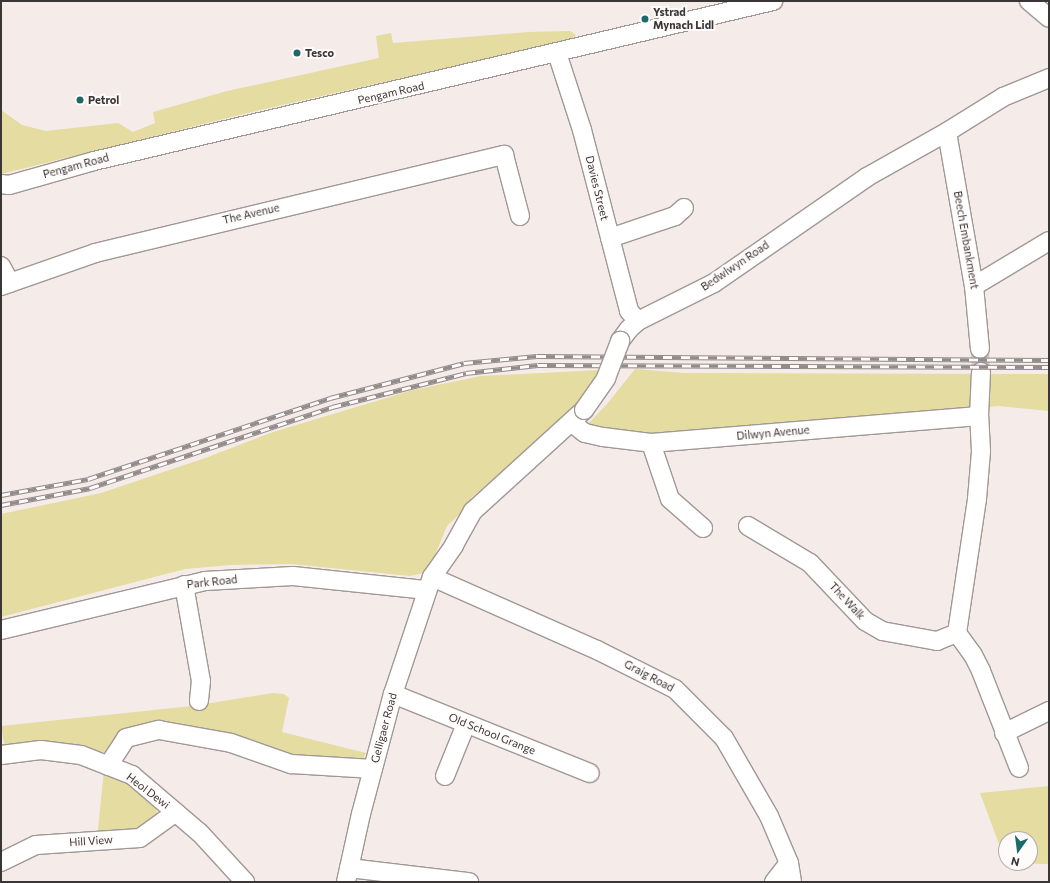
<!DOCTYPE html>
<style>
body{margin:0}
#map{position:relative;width:1050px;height:883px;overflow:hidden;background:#f5ece9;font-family:Commissioner,sans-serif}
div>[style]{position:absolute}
.green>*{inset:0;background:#e4dca0}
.minor-tunnel>*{height:18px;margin-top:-9px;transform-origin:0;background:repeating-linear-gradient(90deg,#d0c8c5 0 18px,transparent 0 27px)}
.roads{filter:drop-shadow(1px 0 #a09895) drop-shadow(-1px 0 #a09895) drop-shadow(0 1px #a09895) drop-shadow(0 -1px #a09895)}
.minor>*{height:18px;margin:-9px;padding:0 9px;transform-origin:9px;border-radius:9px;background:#fff}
.rail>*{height:4.5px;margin-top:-2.25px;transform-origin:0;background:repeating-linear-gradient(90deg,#fefbfa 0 9px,#928b8a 0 18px);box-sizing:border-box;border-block:1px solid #928b8a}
.bridges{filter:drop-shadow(1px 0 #a09895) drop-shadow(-1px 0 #a09895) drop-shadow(0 1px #a09895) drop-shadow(0 -1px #a09895)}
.minor-bridge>*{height:18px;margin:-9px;padding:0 9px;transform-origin:9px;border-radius:9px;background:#fff}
.dots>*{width:11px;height:11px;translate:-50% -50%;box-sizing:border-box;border:2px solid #fefbfa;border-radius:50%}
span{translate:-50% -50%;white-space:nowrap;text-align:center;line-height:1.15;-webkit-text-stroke:4px #fefbfa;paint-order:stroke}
.poi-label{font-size:11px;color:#3a3635;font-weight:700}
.left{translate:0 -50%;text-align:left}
.street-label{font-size:11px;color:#3a3635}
.frame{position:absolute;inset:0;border:2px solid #3a3635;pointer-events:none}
.north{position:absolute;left:998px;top:831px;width:40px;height:40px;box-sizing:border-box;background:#fefbfa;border:1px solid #b0acab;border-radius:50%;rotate:194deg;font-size:11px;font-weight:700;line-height:16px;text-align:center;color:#3a3635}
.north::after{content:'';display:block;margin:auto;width:14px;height:18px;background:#1c696c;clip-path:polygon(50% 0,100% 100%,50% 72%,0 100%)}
</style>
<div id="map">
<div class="green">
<i style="clip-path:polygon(570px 31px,576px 35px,572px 39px,256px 111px,1px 174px,1px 110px,22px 125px,46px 131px,118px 123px,133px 132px,155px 123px,153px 112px,227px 91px,379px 58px,376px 36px,391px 33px,393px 43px,528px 32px)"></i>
<i style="clip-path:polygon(635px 369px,685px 373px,1049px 374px,1049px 411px,999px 406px,755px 428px,642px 434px,585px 427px,607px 404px)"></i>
<i style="clip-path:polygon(599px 370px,579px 406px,471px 498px,469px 505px,447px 526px,428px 572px,410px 576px,291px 564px,231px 565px,185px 569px,1px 617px,1px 514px,101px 493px,208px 457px,273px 432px,413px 390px,481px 376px)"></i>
<i style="clip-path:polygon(273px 693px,284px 694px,289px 698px,282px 732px,366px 753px,363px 759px,354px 761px,310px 763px,159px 727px,108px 752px,5px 748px,1px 726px,192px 706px)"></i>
<i style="clip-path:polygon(104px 770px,125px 781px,156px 809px,158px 816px,144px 833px,97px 839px)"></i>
<i style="clip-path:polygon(evenodd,1049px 786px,1049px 864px,1006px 863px,980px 793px,1049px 786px,1006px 839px,1030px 839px,1030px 863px,1006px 863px,1006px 839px)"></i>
</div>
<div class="minor-tunnel">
<i style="left:980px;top:349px;width:23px;rotate:88deg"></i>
</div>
<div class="roads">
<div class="minor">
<i style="left:1029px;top:1px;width:26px;rotate:40deg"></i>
<i style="left:557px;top:53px;width:81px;rotate:72deg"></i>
<i style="left:582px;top:130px;width:187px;rotate:75.4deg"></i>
<i style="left:629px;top:311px;width:13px;rotate:48deg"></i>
<i style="left:947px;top:132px;width:156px;rotate:80.1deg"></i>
<i style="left:974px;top:286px;width:63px;rotate:84.6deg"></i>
<i style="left:1px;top:184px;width:8px;rotate:7deg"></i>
<i style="left:9px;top:185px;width:88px;rotate:-15.8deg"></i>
<i style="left:94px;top:161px;width:698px;rotate:-13.26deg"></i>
<i style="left:610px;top:238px;width:69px;rotate:-18.7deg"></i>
<i style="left:675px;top:216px;width:12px;rotate:-42deg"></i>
<i style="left:1px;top:266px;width:19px;rotate:62deg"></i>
<i style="left:1px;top:286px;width:100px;rotate:-19.3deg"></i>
<i style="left:95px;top:253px;width:421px;rotate:-13.5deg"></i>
<i style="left:504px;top:155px;width:63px;rotate:75.3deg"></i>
<i style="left:974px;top:286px;width:87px;rotate:-31deg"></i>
<i style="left:620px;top:341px;width:15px;rotate:-53deg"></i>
<i style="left:629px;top:329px;width:12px;rotate:-42deg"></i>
<i style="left:638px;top:321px;width:85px;rotate:-26.6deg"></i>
<i style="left:714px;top:283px;width:186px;rotate:-34.7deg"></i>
<i style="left:867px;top:177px;width:92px;rotate:-29.4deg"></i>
<i style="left:947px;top:132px;width:66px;rotate:-32deg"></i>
<i style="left:1003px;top:97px;width:50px;rotate:-22.4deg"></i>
<i style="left:572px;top:423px;width:16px;rotate:38deg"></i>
<i style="left:585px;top:433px;width:18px;rotate:13deg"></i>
<i style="left:603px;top:437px;width:48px;rotate:7.1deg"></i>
<i style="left:651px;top:443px;width:329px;rotate:-4.7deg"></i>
<i style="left:651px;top:443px;width:59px;rotate:71.3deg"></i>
<i style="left:670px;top:499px;width:44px;rotate:41.3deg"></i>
<i style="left:748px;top:526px;width:72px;rotate:30.8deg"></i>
<i style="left:810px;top:563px;width:80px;rotate:46.5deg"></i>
<i style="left:865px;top:621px;width:20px;rotate:30deg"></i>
<i style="left:882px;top:631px;width:56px;rotate:10.3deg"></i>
<i style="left:937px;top:641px;width:22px;rotate:-22deg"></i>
<i style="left:957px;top:633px;width:135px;rotate:-81.5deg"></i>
<i style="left:977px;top:499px;width:48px;rotate:-85.2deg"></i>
<i style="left:981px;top:451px;width:35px;rotate:-93deg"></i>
<i style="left:979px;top:416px;width:44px;rotate:-87.4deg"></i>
<i style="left:432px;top:577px;width:180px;rotate:23.9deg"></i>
<i style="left:597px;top:650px;width:87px;rotate:26.6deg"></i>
<i style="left:675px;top:689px;width:69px;rotate:45deg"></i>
<i style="left:724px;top:738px;width:90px;rotate:60deg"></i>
<i style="left:769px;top:816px;width:51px;rotate:66.9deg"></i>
<i style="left:789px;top:863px;width:19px;rotate:81deg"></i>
<i style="left:184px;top:585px;width:97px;rotate:80deg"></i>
<i style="left:201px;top:681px;width:20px;rotate:96deg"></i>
<i style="left:1px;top:630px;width:210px;rotate:-13.5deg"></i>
<i style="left:205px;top:581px;width:88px;rotate:-3.3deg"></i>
<i style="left:293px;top:576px;width:135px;rotate:6deg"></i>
<i style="left:957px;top:633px;width:27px;rotate:54deg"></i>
<i style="left:973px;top:655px;width:18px;rotate:63deg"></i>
<i style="left:981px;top:671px;width:104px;rotate:68.6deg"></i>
<i style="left:393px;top:694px;width:212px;rotate:21.9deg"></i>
<i style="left:1004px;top:733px;width:50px;rotate:-26.1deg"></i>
<i style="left:1px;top:755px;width:40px;rotate:-7.1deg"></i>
<i style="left:41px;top:750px;width:40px;rotate:7.1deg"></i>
<i style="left:81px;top:755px;width:55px;rotate:21.4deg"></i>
<i style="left:132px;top:775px;width:89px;rotate:40.5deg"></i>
<i style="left:200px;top:833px;width:67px;rotate:47.4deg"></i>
<i style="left:108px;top:766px;width:33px;rotate:-57deg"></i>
<i style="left:126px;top:738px;width:34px;rotate:-14deg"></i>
<i style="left:159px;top:730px;width:73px;rotate:10.2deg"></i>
<i style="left:231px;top:743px;width:64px;rotate:19.3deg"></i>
<i style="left:291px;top:764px;width:82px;rotate:3.5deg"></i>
<i style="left:445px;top:776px;width:56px;rotate:-68deg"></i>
<i style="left:1px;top:862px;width:39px;rotate:-26deg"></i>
<i style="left:36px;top:845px;width:104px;rotate:-3.9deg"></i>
<i style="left:140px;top:838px;width:44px;rotate:-35.8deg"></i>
<i style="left:349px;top:868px;width:121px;rotate:6.7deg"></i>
<i style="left:346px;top:882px;width:70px;rotate:-77.6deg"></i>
<i style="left:361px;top:814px;width:124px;rotate:-75.1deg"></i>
<i style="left:393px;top:694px;width:123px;rotate:-71.6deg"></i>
<i style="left:432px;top:577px;width:39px;rotate:-55deg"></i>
<i style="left:454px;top:545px;width:39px;rotate:-61deg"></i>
<i style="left:473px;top:511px;width:150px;rotate:-42.3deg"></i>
<i style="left:774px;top:882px;width:24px;rotate:-52deg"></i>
</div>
</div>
<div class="rail">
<i style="left:1px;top:495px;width:88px;rotate:-10.4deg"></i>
<i style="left:88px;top:479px;width:255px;rotate:-18.5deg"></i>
<i style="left:330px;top:398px;width:138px;rotate:-14.6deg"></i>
<i style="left:464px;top:363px;width:73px;rotate:-5.5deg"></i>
<i style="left:537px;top:356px;width:512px;rotate:0.45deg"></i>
<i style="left:1px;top:505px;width:91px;rotate:-10.8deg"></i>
<i style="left:90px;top:488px;width:255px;rotate:-18.5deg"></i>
<i style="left:332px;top:407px;width:138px;rotate:-14.2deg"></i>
<i style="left:466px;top:373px;width:72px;rotate:-6.3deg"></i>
<i style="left:538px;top:365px;width:511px;rotate:0.22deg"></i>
</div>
<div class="bridges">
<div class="minor-bridge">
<i style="left:584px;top:410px;width:39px;rotate:-55deg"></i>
<i style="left:606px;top:378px;width:40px;rotate:-69deg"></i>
</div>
</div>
<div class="dots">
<i style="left:645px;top:19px;background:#1c696c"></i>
<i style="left:297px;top:53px;background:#1c696c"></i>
<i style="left:80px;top:100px;background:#1c696c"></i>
</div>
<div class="poi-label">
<span class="left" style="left:653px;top:19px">Ystrad<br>Mynach Lidl</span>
<span class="left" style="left:305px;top:53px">Tesco</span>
<span class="left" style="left:88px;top:100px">Petrol</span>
</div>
<div class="street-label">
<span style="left:391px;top:93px;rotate:-13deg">Pengam Road</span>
<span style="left:76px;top:166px;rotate:-15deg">Pengam Road</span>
<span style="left:597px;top:188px;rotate:76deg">Davies Street</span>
<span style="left:251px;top:214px;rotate:-13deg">The Avenue</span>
<span style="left:966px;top:240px;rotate:80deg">Beech Embankment</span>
<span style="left:735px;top:266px;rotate:-34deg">Bedwlwyn Road</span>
<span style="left:773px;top:433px;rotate:-5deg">Dilwyn Avenue</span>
<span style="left:212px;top:582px;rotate:-6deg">Park Road</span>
<span style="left:847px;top:601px;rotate:47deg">The Walk</span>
<span style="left:649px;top:676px;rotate:28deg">Graig Road</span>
<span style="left:384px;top:728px;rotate:-75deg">Gelligaer Road</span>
<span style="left:492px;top:734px;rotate:22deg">Old School Grange</span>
<span style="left:148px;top:791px;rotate:37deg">Heol Dewi</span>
<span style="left:91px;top:841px;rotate:-4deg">Hill View</span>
</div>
<div class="frame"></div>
<div class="north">N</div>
</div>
